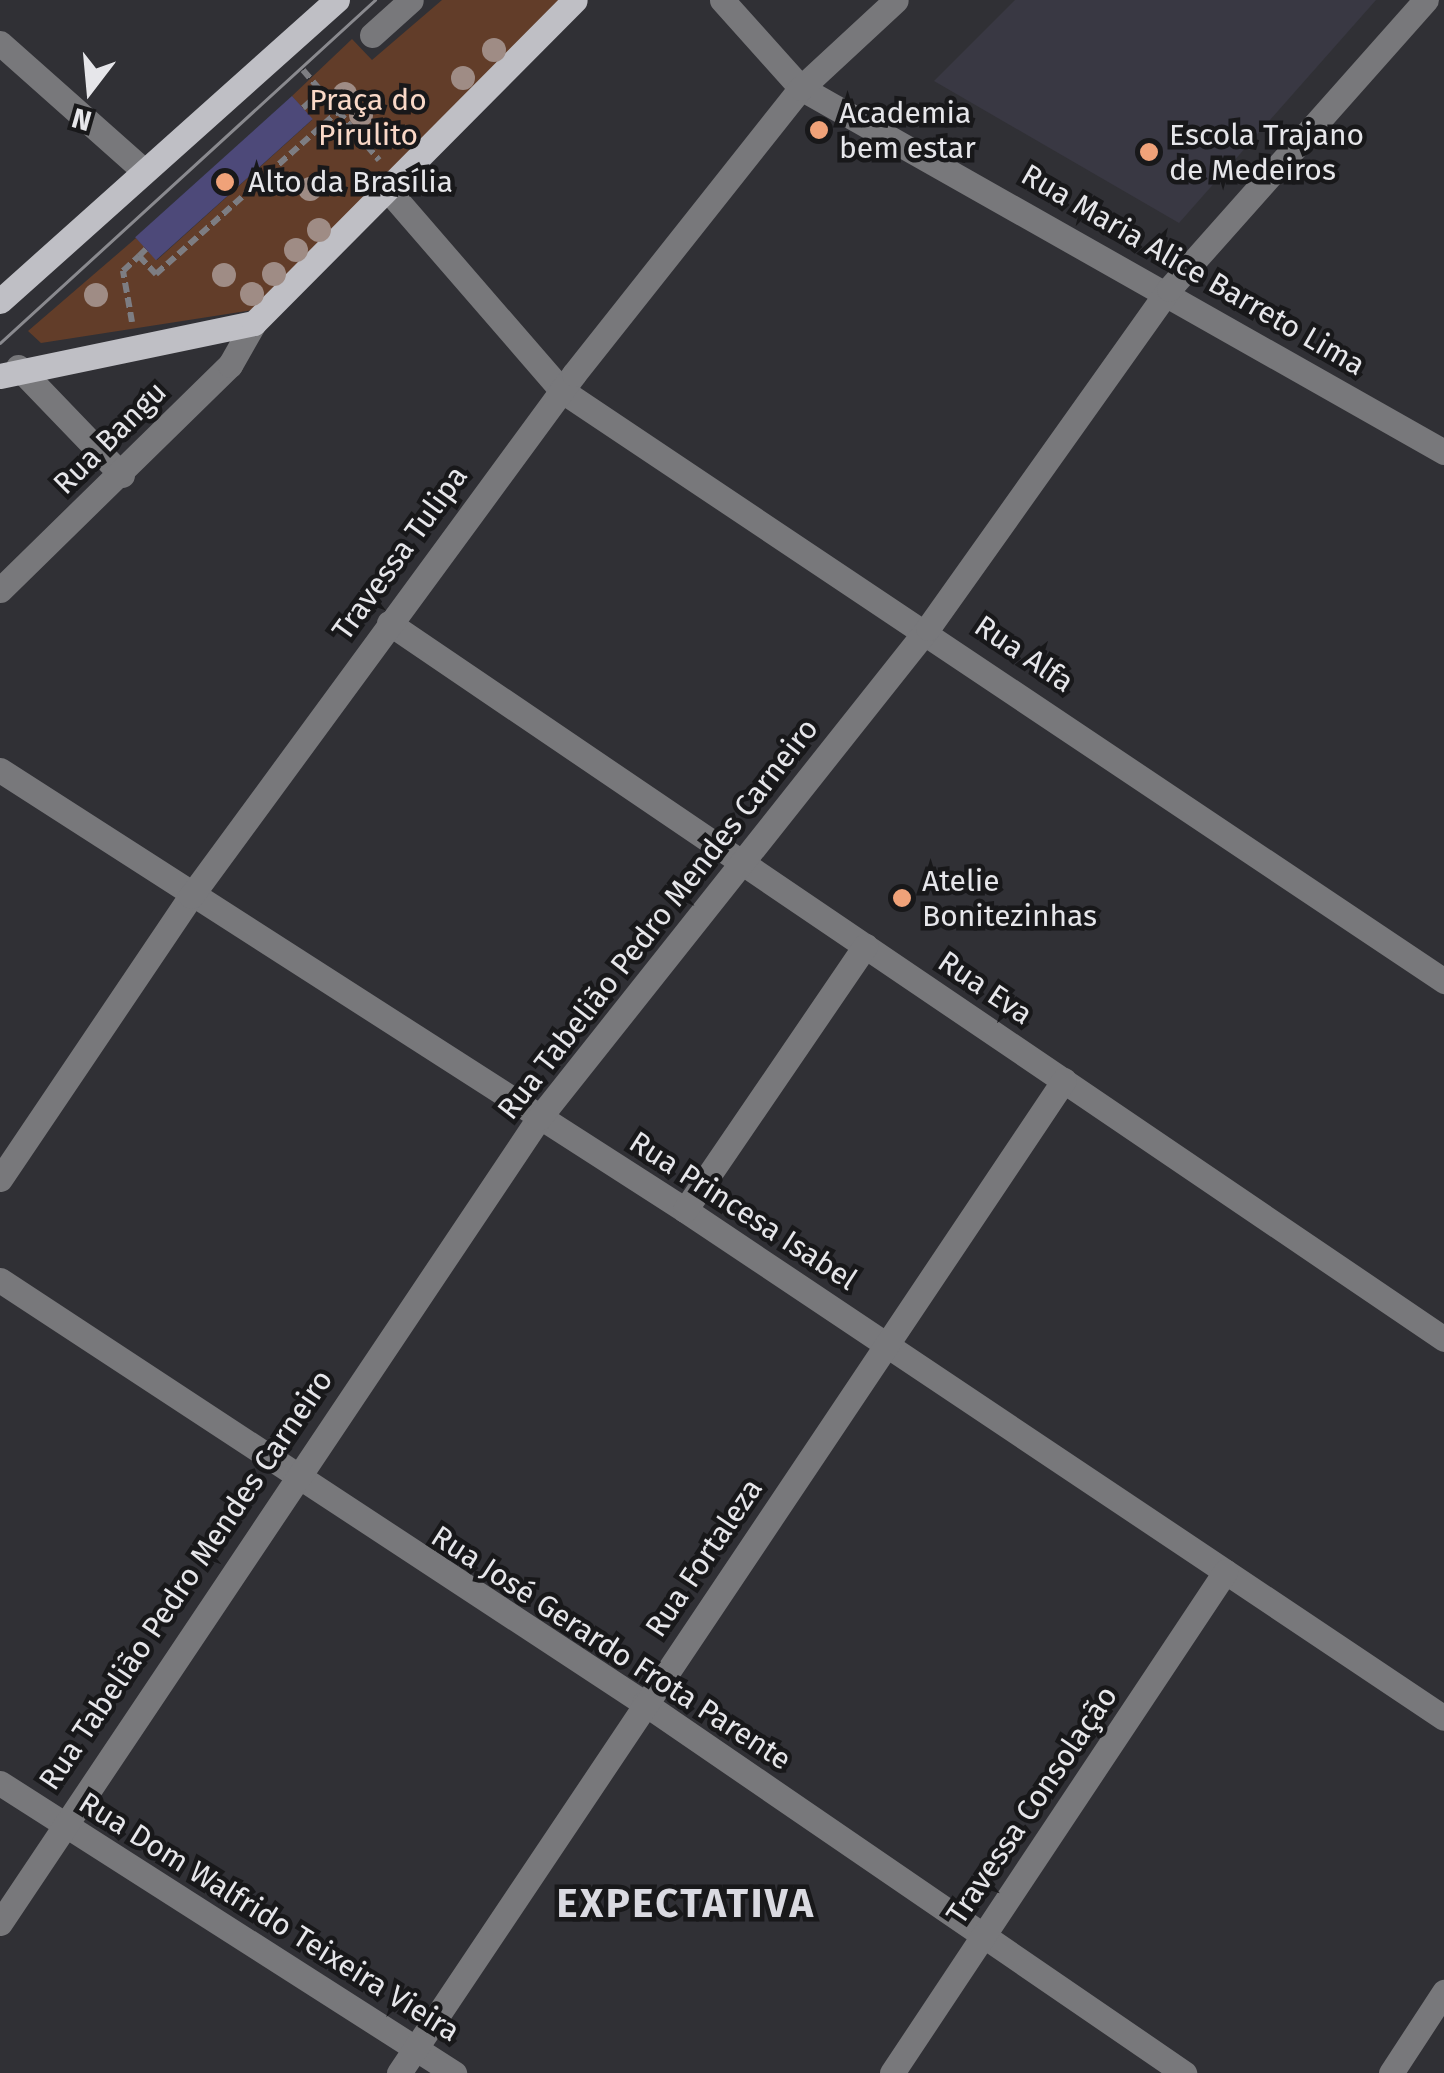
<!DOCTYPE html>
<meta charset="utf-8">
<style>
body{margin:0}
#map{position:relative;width:1444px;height:2073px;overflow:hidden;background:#303035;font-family:"Fira Sans",sans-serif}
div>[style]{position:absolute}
.built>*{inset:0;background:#393843}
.green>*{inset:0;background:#623d29}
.building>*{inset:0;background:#4d4979;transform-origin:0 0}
.path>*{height:6px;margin-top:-3px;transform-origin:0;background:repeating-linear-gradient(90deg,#7d7d82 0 10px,transparent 0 15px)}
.minor>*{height:25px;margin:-12.5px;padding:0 12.5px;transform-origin:12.5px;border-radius:12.5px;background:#78787b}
.major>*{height:25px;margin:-12.5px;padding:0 12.5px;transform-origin:12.5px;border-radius:12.5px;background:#bfbfc5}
.tram>*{height:2.5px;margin:-1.25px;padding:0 1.25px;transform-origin:1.25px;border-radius:1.25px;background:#8a8a8f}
.trees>*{width:24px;height:24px;margin:-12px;border-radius:50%;background:#9f8c85}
.dots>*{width:28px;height:28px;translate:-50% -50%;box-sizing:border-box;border:5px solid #18181a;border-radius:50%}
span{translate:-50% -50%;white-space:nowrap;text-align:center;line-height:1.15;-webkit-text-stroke:9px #18181a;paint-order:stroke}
.park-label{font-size:30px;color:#f9d8c7}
.poi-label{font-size:30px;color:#e6e6ea}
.left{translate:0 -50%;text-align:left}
.street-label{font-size:30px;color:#e6e6ea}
.district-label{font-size:40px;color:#dadae1;font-weight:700;letter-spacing:2.5px}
.north{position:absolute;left:40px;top:40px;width:100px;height:100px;-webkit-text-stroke:8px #18181a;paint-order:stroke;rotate:196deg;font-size:28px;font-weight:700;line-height:40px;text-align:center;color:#e6e6ea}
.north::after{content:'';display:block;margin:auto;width:35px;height:45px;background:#e6e6ea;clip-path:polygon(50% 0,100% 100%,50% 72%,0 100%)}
</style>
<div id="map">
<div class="built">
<i style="clip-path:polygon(1015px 0,1376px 0,1179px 223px,934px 81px)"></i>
</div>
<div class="green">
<i style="clip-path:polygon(442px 0,566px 0,253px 310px,41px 343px,28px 331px,136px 238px,157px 260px,312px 120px,292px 96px,352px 39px,372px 60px)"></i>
</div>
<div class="building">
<i style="left:292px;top:96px;width:31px;height:211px;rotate:48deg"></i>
</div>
<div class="path">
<i style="left:303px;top:70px;width:54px;rotate:49.5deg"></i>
<i style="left:303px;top:108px;width:24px;rotate:-42deg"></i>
<i style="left:146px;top:249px;width:10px;rotate:135deg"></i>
<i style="left:139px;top:256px;width:25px;rotate:47deg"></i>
<i style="left:156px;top:274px;width:244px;rotate:-41.8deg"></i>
<i style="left:338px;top:111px;width:64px;rotate:50.1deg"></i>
<i style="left:132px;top:322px;width:52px;rotate:-100deg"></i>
<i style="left:123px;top:271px;width:22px;rotate:-43deg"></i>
</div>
<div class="minor">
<i style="left:722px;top:0;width:118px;rotate:48.1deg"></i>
<i style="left:801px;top:88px;width:739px;rotate:29.51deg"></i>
<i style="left:372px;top:35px;width:52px;rotate:-41.9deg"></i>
<i style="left:0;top:43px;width:191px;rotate:41.6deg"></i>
<i style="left:388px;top:190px;width:264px;rotate:49.1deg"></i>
<i style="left:561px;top:390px;width:1063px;rotate:33.79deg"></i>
<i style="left:18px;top:367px;width:150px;rotate:46.1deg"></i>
<i style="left:0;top:590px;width:322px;rotate:-44.4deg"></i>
<i style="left:230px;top:365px;width:48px;rotate:-60.3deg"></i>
<i style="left:389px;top:623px;width:1275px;rotate:34.16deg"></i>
<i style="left:0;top:770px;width:814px;rotate:32.71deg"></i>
<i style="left:685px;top:1210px;width:913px;rotate:33.79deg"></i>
<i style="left:0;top:1179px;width:341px;rotate:-56deg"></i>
<i style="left:191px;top:896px;width:647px;rotate:-53.73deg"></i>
<i style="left:574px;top:374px;width:365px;rotate:-51.6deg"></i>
<i style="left:801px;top:88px;width:129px;rotate:-42.8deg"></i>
<i style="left:685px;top:1210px;width:320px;rotate:-55.7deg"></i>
<i style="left:0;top:1280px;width:770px;rotate:33.3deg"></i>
<i style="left:644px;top:1703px;width:655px;rotate:34.42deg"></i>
<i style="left:0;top:1783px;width:539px;rotate:32.57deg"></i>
<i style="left:0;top:1923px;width:969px;rotate:-56.2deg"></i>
<i style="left:539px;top:1118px;width:626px;rotate:-51.55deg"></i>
<i style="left:928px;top:628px;width:416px;rotate:-54.6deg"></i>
<i style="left:1169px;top:289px;width:387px;rotate:-48.4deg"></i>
<i style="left:399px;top:2073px;width:1195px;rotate:-56.19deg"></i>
<i style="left:892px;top:2073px;width:602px;rotate:-56.39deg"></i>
<i style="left:1391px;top:2073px;width:97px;rotate:-56.8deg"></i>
</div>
<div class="major">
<i style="left:0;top:301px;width:452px;rotate:-41.8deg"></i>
<i style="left:0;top:376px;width:259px;rotate:-11.8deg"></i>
<i style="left:254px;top:323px;width:455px;rotate:-45.2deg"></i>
</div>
<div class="tram">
<i style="left:0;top:343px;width:508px;rotate:-42.45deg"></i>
</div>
<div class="trees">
<i style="left:494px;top:50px"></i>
<i style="left:463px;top:78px"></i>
<i style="left:345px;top:94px"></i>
<i style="left:361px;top:115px"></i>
<i style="left:310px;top:189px"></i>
<i style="left:319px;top:230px"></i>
<i style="left:296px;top:250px"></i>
<i style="left:274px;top:274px"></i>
<i style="left:224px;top:275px"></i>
<i style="left:252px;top:294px"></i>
<i style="left:96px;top:295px"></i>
</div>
<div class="dots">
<i style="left:819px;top:130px;background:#f0a279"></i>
<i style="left:1149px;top:152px;background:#f0a279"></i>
<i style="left:225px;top:182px;background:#f0a279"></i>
<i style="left:902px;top:898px;background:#f0a279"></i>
</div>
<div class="park-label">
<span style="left:368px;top:117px">Praça do<br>Pirulito</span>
</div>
<div class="poi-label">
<span class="left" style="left:839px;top:130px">Academia<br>bem estar</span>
<span class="left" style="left:1169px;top:152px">Escola Trajano<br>de Medeiros</span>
<span class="left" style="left:248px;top:182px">Alto da Brasília</span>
<span class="left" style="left:922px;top:898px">Atelie<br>Bonitezinhas</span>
</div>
<div class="street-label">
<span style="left:1193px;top:270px;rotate:30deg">Rua Maria Alice Barreto Lima</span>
<span style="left:110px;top:438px;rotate:-45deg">Rua Bangu</span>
<span style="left:400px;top:553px;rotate:-54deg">Travessa Tulipa</span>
<span style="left:1024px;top:654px;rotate:34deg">Rua Alfa</span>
<span style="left:658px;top:919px;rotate:-52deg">Rua Tabelião Pedro Mendes Carneiro</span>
<span style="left:985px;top:988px;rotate:34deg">Rua Eva</span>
<span style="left:743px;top:1211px;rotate:33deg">Rua Princesa Isabel</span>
<span style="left:704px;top:1558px;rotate:-56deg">Rua Fortaleza</span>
<span style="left:186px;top:1580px;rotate:-56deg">Rua Tabelião Pedro Mendes Carneiro</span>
<span style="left:611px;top:1648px;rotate:33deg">Rua José Gerardo Frota Parente</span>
<span style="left:1032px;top:1805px;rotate:-56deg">Travessa Consolação</span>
<span style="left:269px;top:1917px;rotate:32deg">Rua Dom Walfrido Teixeira Vieira</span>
</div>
<div class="district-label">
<span style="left:686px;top:1904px">EXPECTATIVA</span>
</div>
<div class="north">N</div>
</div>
